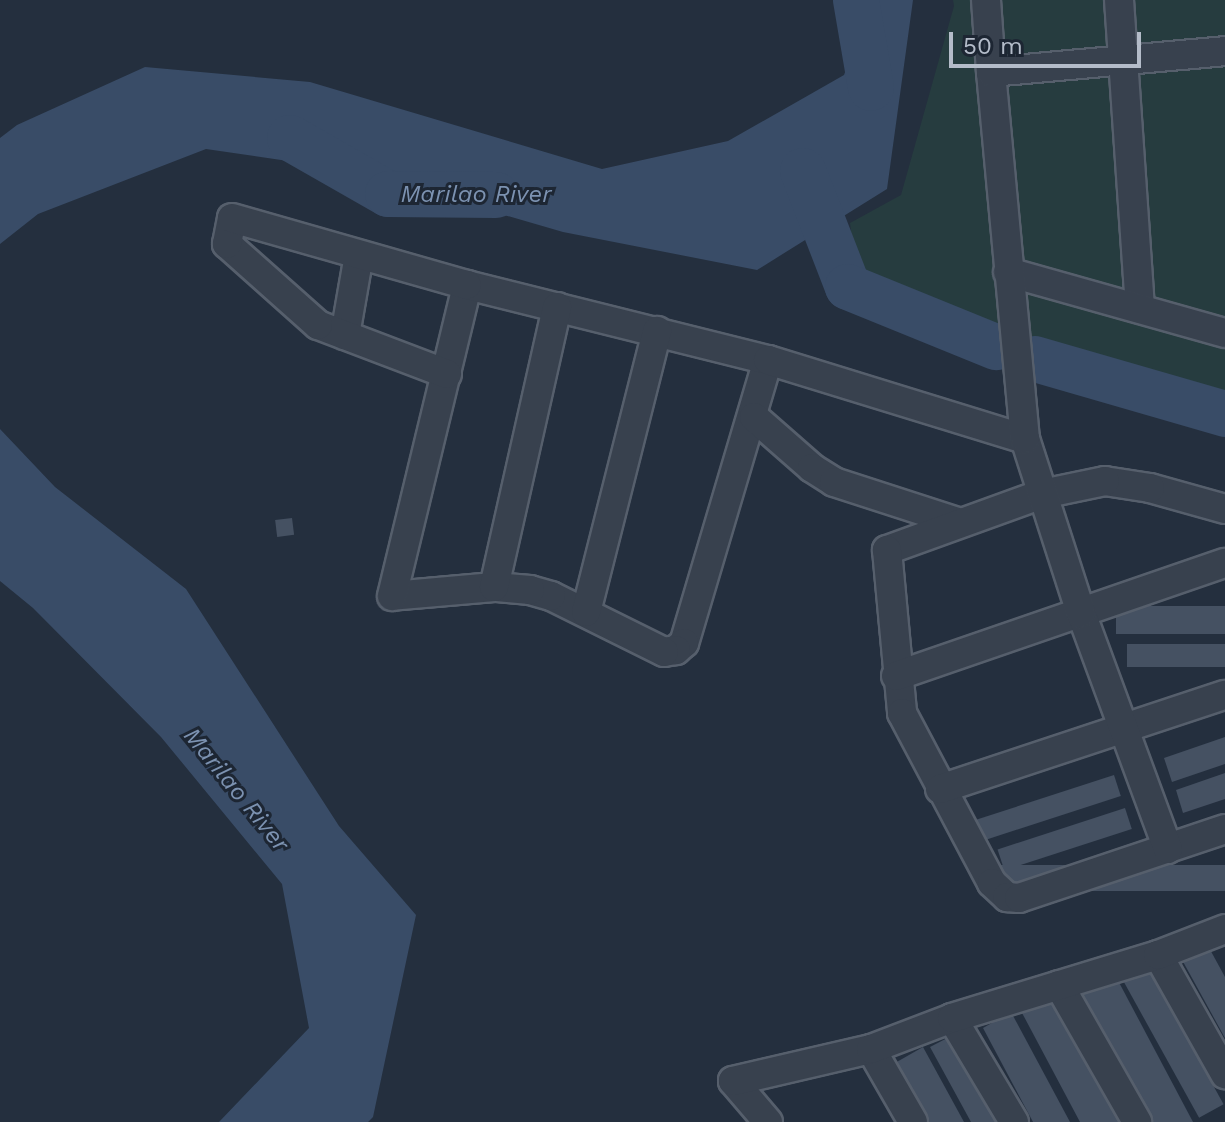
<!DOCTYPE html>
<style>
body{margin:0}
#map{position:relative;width:1225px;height:1122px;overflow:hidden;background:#242f3e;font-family:"Work Sans",sans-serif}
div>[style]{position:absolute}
.green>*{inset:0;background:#263c3f}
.water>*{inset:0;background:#394c67}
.river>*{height:46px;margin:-23px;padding:0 23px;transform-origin:23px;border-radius:23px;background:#394c67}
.building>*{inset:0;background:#455162;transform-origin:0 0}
.roads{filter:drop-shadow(2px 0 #565f6c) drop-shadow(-2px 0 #565f6c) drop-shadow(0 2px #565f6c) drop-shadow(0 -2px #565f6c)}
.minor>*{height:28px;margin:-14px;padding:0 14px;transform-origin:14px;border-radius:14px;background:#38414e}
span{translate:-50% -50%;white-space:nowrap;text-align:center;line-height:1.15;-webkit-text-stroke:6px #1d2633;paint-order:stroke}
.water-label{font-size:24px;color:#7c92b1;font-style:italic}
.scale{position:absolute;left:949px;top:32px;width:192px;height:36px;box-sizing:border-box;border:4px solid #b4bcc9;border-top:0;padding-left:10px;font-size:24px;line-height:28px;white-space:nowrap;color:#b4bcc9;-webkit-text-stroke:6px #1d2633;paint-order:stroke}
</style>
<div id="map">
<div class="green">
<i style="clip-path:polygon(953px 0,1225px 0,1225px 406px,972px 329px,857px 282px,850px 223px,901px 195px,954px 6px)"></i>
</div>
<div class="water">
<i style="clip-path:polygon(852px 0,913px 0,887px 189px,757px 270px,563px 232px,349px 170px,206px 149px,38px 214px,0 244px,0 138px,17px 125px,145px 67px,310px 82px,602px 169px,728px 141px,844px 75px,862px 26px)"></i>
<i style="clip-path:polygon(0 429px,55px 487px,186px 589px,339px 826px,416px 915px,373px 1117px,368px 1122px,219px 1122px,309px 1028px,282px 884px,161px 737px,33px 608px,0 581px)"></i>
</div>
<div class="river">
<i style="left:856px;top:0;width:89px;rotate:80.3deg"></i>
<i style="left:290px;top:138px;width:113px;rotate:29.7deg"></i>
<i style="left:388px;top:194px;width:108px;rotate:0.5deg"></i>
<i style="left:803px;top:171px;width:124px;rotate:68.8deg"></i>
<i style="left:848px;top:287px;width:160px;rotate:22.1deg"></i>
<i style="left:1035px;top:359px;width:198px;rotate:16.1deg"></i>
</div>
<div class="building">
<i style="left:292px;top:518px;width:17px;height:17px;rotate:83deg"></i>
<i style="left:1225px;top:606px;width:28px;height:109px;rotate:90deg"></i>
<i style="left:1225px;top:644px;width:23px;height:98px;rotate:90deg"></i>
<i style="clip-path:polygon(1225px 737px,1225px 764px,1172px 782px,1164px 758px)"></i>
<i style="clip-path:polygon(1225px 773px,1225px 799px,1183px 813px,1176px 790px)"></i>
<i style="left:1114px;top:775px;width:22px;height:149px;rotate:72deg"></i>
<i style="left:1125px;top:808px;width:22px;height:134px;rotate:72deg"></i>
<i style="left:1225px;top:865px;width:26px;height:229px;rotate:90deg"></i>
<i style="clip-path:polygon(1207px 944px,1225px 977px,1225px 1038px,1181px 958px)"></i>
<i style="left:1147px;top:966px;width:158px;height:28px;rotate:61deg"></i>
<i style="clip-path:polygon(1114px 973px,1193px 1122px,1152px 1122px,1081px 991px)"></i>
<i style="clip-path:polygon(1050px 995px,1119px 1122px,1080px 1122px,1021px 1011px)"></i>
<i style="clip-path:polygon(1011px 1012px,1070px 1122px,1033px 1122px,983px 1028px)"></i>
<i style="clip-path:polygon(955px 1034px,1004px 1122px,971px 1122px,930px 1047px)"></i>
<i style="clip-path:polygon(923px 1047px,964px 1122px,927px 1122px,895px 1063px)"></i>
</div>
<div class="roads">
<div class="minor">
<i style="left:986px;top:0;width:72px;rotate:86deg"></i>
<i style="left:1119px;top:0;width:309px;rotate:86.1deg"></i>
<i style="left:1008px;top:272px;width:225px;rotate:15.7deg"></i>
<i style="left:345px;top:335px;width:81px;rotate:-80.1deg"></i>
<i style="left:768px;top:360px;width:295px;rotate:106.5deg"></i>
<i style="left:684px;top:643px;width:11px;rotate:139deg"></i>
<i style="left:676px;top:650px;width:12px;rotate:171deg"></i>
<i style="left:664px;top:652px;width:126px;rotate:-153.6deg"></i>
<i style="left:551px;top:596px;width:22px;rotate:-164deg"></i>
<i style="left:530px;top:590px;width:36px;rotate:-175deg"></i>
<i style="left:494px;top:587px;width:102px;rotate:175deg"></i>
<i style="left:392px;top:596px;width:320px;rotate:-76.4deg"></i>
<i style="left:467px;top:285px;width:310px;rotate:14deg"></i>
<i style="left:768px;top:360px;width:269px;rotate:17.1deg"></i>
<i style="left:447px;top:374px;width:138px;rotate:-159.2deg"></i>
<i style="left:318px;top:325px;width:122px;rotate:-138.3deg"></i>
<i style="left:227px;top:244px;width:26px;rotate:-79deg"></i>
<i style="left:232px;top:218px;width:244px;rotate:15.9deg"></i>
<i style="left:754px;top:417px;width:77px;rotate:41.3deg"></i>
<i style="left:812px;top:468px;width:26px;rotate:32deg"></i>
<i style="left:834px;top:482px;width:130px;rotate:17.9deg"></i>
<i style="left:1225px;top:509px;width:78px;rotate:-164.4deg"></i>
<i style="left:1150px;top:488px;width:46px;rotate:-171.2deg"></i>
<i style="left:1105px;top:481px;width:64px;rotate:168.3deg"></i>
<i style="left:1042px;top:494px;width:165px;rotate:160.1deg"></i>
<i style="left:887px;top:550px;width:164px;rotate:84.7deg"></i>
<i style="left:902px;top:713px;width:192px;rotate:62.1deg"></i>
<i style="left:992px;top:883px;width:21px;rotate:43deg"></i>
<i style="left:1007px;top:897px;width:12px;rotate:5deg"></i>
<i style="left:1019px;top:898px;width:217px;rotate:-18.5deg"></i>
<i style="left:494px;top:587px;width:287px;rotate:-77.3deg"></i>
<i style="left:586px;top:612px;width:290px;rotate:-75.8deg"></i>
<i style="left:896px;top:676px;width:348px;rotate:-19deg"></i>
<i style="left:940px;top:789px;width:300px;rotate:-18.3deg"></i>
<i style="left:1168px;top:849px;width:252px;rotate:-110.2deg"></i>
<i style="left:1081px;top:613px;width:183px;rotate:-107.8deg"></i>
<i style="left:1025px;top:439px;width:369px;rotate:-95.3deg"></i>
<i style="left:991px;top:72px;width:235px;rotate:-5.1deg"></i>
<i style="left:1158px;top:955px;width:137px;rotate:60.6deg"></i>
<i style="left:1059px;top:985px;width:158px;rotate:60.3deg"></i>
<i style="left:952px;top:1018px;width:121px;rotate:59.2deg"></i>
<i style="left:871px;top:1049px;width:84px;rotate:60.1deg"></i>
<i style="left:768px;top:1122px;width:54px;rotate:-130.5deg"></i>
<i style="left:733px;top:1081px;width:142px;rotate:-13.1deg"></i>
<i style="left:871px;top:1049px;width:87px;rotate:-20.9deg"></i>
<i style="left:952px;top:1018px;width:215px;rotate:-17deg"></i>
<i style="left:1158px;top:955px;width:72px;rotate:-21.2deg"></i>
</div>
</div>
<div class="water-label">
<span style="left:476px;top:195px">Marilao River</span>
<span style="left:236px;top:790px;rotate:51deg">Marilao River</span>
</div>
<div class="scale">50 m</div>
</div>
